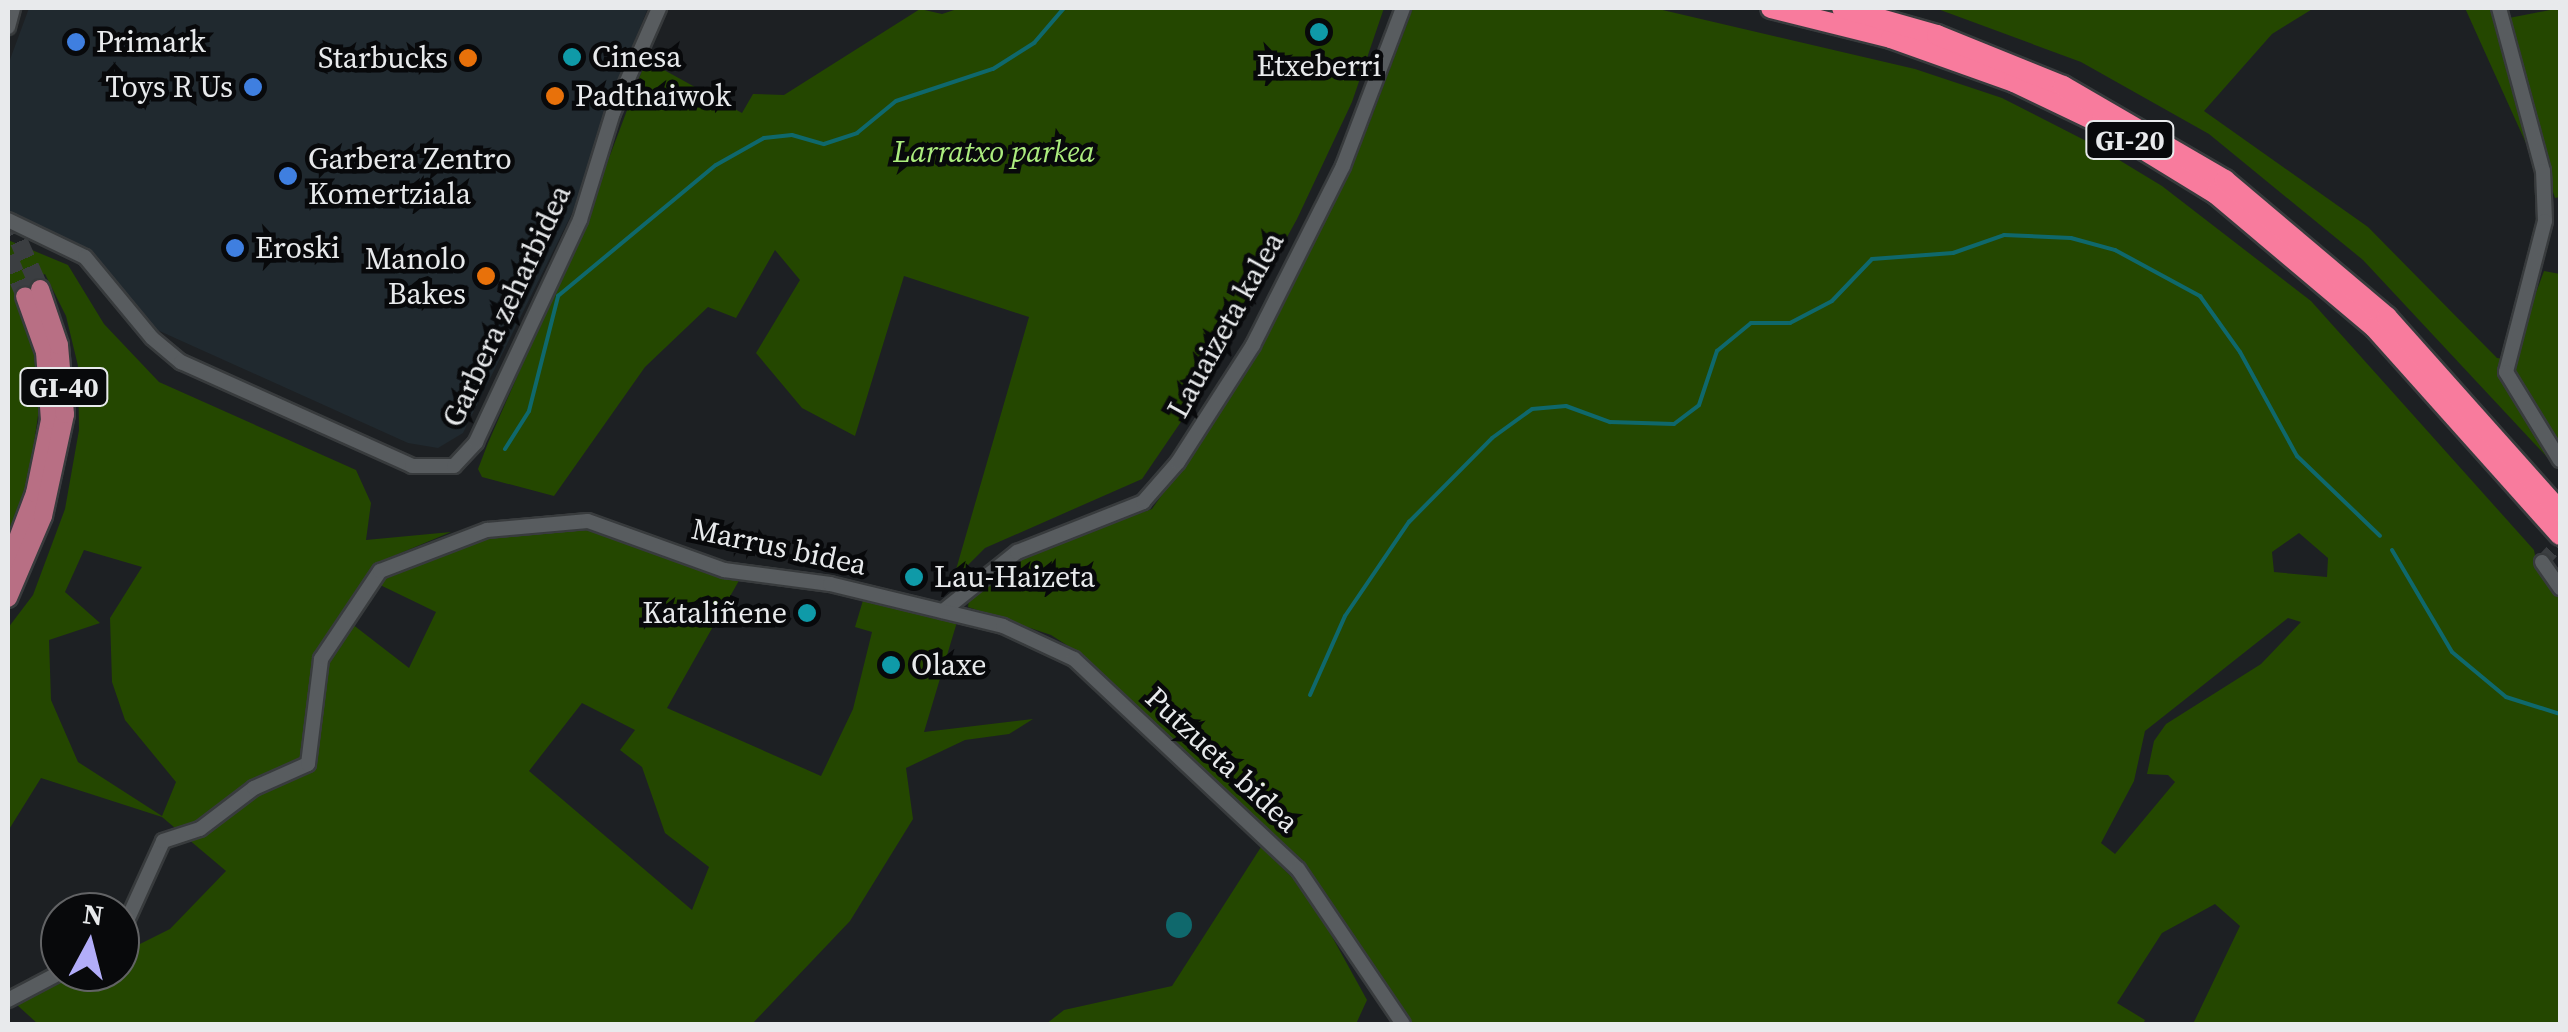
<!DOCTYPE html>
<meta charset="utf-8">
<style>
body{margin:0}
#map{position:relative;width:2568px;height:1032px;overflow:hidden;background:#1d2023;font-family:"Source Serif 4",serif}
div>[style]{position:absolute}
.built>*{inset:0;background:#20292f}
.green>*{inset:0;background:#244700}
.water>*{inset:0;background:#0f686c}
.round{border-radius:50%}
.stream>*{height:4px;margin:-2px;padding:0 2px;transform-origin:2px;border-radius:2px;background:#0f686c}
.minor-tunnel>*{height:14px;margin-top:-7px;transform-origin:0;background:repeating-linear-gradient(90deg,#3b3e41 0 14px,transparent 0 21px)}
.major-tunnel>*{height:18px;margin-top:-9px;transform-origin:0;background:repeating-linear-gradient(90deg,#3b3e41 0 18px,transparent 0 27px)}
.roads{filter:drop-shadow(2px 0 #383b3d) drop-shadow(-2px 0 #383b3d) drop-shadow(0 2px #383b3d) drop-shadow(0 -2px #383b3d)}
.minor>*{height:14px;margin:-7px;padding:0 7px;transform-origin:7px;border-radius:7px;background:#585c5f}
.major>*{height:18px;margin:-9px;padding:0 9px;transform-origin:9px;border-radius:9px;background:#b86f84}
.highway>*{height:20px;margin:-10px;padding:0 10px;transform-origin:10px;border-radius:10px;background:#f87b9d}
.dots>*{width:28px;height:28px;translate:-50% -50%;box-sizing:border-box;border:5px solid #08090b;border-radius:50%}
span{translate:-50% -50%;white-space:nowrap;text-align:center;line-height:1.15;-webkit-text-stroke:9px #08090b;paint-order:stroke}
.shield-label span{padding:2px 8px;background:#08090b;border:2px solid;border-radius:8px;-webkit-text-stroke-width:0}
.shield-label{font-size:28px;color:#e8eaec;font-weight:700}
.poi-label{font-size:30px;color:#e8eaec}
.left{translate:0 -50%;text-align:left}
.right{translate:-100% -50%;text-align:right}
.park-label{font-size:30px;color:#aced7e;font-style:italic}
.street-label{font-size:30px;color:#e8eaec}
.frame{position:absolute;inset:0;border:10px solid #e8eaec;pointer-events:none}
.north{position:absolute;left:40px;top:892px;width:100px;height:100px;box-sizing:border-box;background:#08090b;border:2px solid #626365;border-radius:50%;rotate:7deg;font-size:28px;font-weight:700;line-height:40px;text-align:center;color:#e8eaec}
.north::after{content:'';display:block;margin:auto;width:35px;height:45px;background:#b2adf9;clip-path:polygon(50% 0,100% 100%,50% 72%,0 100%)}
</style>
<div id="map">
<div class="built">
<i style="clip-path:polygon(29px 8px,648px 8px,607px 108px,586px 185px,463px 433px,438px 448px,408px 443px,155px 329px,88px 251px,8px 211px,8px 65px)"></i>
</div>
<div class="green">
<i style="clip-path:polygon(960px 8px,1384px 8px,1352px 102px,1297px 219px,1204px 388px,1142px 479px,985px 548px,953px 580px,1029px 317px,904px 276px,855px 436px,802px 408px,756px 353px,800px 280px,775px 250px,736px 318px,708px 307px,645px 367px,554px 496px,482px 477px,478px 469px,488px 443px,584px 224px,646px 60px,742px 113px,753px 94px,784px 95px,920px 9px,942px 14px)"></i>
<i style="clip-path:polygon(evenodd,1413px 8px,1654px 8px,1915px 69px,2002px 98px,2096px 146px,2162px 186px,2311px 301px,2534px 550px,2537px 566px,2560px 597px,2560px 1024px,2193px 1024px,2240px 926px,2215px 904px,2162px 933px,2117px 1003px,2145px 1020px,2143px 1024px,1412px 1024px,1314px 879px,1076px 651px,1051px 635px,968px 607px,970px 592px,1032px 550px,1152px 509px,1241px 381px,1367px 129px,1413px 8px,2299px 533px,2328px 558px,2327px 577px,2274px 572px,2272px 552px,2299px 533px,1413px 8px,2288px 618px,2301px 622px,2261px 664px,2166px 724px,2154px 741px,2147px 774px,2168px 775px,2175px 782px,2115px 854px,2101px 843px,2134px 781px,2145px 731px,2288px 618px)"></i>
<i style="clip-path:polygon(1935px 8px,2314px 8px,2272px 34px,2204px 111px,2368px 227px,2497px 358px,2511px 360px,2544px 271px,2560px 274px,2560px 471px,2363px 260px,2209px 134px,2081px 62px)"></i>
<i style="clip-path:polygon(2465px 8px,2495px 8px,2534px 161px)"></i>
<i style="clip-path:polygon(2560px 8px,2560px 197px,2555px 198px,2527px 112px,2509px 18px)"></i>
<i style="clip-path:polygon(evenodd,8px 240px,68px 265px,104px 324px,159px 382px,356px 470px,371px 503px,366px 540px,451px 532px,384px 560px,343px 617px,409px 668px,436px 612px,376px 583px,484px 536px,590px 526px,741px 577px,667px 708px,821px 776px,853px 709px,872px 632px,855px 627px,864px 597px,957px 622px,924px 732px,1033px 719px,1009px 734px,965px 740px,906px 768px,913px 819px,850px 921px,752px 1024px,38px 1024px,16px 1004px,82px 972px,120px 972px,120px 954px,170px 929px,226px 871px,162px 817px,41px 778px,8px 831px,8px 628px,33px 595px,65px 509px,79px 430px,78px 366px,66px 316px,45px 274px,13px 287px,35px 344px,42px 388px,28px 485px,8px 543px,8px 240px,84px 550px,142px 567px,110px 618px,112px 682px,125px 720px,176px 782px,162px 816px,78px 762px,51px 700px,49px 640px,100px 623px,65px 592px,84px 550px,8px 240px,582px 703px,635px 730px,620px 750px,642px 767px,665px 833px,709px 867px,692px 910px,529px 771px,582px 703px)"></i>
<i style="clip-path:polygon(1261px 847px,1308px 893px,1367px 1000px,1356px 1024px,1046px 1024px,1064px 1010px,1172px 986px)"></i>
</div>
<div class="water">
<i class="round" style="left:1166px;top:912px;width:26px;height:26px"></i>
</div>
<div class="stream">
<i style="left:505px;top:449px;width:45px;rotate:-57.7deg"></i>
<i style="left:529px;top:411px;width:119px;rotate:-75.8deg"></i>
<i style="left:558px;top:296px;width:205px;rotate:-39.7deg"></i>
<i style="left:716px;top:165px;width:55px;rotate:-29.4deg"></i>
<i style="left:764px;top:138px;width:28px;rotate:-6deg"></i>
<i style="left:792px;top:135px;width:33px;rotate:16deg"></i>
<i style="left:824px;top:144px;width:35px;rotate:-18deg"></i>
<i style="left:857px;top:133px;width:50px;rotate:-39.4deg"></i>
<i style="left:896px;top:101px;width:102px;rotate:-18.3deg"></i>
<i style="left:993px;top:69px;width:49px;rotate:-32.4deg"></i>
<i style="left:1034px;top:43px;width:46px;rotate:-49.4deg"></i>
<i style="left:2392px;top:550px;width:118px;rotate:59.5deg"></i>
<i style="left:2452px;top:652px;width:70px;rotate:39.8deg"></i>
<i style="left:2506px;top:697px;width:57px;rotate:17.5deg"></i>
<i style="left:1310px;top:695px;width:86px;rotate:-66.1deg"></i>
<i style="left:1345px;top:616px;width:114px;rotate:-55.8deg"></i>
<i style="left:1409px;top:522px;width:118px;rotate:-45.3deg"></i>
<i style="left:1492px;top:438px;width:49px;rotate:-35.9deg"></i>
<i style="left:1532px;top:409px;width:34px;rotate:-5deg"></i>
<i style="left:1566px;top:406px;width:47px;rotate:20deg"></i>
<i style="left:1610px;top:422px;width:64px;rotate:1.8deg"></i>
<i style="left:1674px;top:424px;width:31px;rotate:-37deg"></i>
<i style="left:1699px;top:405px;width:57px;rotate:-71.6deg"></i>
<i style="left:1717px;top:351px;width:44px;rotate:-39.5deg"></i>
<i style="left:1751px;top:323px;width:39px"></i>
<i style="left:1790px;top:323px;width:47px;rotate:-27.6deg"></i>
<i style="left:1832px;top:301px;width:58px;rotate:-46.4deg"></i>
<i style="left:1872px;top:259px;width:81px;rotate:-4.2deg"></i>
<i style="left:1953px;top:253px;width:54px;rotate:-19.4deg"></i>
<i style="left:2004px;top:235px;width:67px;rotate:2.6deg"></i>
<i style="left:2071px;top:238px;width:46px;rotate:15.3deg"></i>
<i style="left:2115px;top:250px;width:97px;rotate:28.4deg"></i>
<i style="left:2200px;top:296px;width:69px;rotate:54.5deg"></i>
<i style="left:2240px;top:352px;width:119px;rotate:61.3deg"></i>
<i style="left:2297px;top:456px;width:115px;rotate:43.9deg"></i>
</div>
<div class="minor-tunnel">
<i style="left:2542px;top:562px;width:26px;rotate:-47deg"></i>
</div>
<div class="major-tunnel">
<i style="left:8px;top:217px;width:79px;rotate:66deg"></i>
<i style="left:8px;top:256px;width:43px;rotate:67deg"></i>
</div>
<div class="roads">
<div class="minor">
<i style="left:2499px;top:8px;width:169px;rotate:74.9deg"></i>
<i style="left:2543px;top:171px;width:50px;rotate:87.7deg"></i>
<i style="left:2545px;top:221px;width:156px;rotate:104.5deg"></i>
<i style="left:2506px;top:372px;width:103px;rotate:58.5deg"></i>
<i style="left:8px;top:27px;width:20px;rotate:-75deg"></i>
<i style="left:8px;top:220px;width:85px;rotate:25.7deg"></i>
<i style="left:85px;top:257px;width:105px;rotate:50.4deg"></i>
<i style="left:152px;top:338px;width:38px;rotate:40deg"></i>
<i style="left:181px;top:362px;width:253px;rotate:24.2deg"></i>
<i style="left:412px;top:466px;width:42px"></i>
<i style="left:454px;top:466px;width:33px;rotate:-47deg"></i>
<i style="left:476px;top:442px;width:245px;rotate:-64.9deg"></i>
<i style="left:580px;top:220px;width:112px;rotate:-72.9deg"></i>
<i style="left:613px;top:113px;width:115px;rotate:-66.3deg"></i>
<i style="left:2542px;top:562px;width:32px;rotate:55deg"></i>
<i style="left:943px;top:611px;width:95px;rotate:-38.6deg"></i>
<i style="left:1017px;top:552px;width:136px;rotate:-21.6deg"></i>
<i style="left:1143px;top:502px;width:53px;rotate:-48.8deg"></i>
<i style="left:1178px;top:462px;width:139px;rotate:-57.3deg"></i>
<i style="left:1253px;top:345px;width:200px;rotate:-63.3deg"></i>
<i style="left:1343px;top:166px;width:169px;rotate:-69.2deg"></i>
<i style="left:120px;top:936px;width:104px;rotate:-65.6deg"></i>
<i style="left:163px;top:841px;width:39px;rotate:-18deg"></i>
<i style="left:200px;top:829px;width:68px;rotate:-37.2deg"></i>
<i style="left:254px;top:788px;width:59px;rotate:-24deg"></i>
<i style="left:308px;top:764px;width:106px;rotate:-82.9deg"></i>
<i style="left:321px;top:659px;width:106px;rotate:-56.2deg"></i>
<i style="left:380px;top:571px;width:115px;rotate:-21deg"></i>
<i style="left:487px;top:530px;width:101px;rotate:-5.1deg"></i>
<i style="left:588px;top:521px;width:145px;rotate:19.8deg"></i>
<i style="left:724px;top:570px;width:107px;rotate:7.5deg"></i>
<i style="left:830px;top:584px;width:178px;rotate:13.6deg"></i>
<i style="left:1003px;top:626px;width:78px;rotate:24.9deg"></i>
<i style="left:1074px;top:659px;width:307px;rotate:43.2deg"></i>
<i style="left:1298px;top:869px;width:187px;rotate:55.9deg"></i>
<i style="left:8px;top:1000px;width:60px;rotate:-27.8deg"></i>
</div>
<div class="major">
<i style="left:8px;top:565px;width:77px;rotate:-69.4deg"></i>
<i style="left:35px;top:493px;width:75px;rotate:-78.4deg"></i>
<i style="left:50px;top:420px;width:68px;rotate:-94.2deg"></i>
<i style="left:45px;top:352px;width:59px;rotate:-109.7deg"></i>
<i style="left:8px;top:598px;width:89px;rotate:-66.9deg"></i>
<i style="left:43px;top:516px;width:104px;rotate:-77.8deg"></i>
<i style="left:65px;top:414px;width:69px;rotate:-95deg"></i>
<i style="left:59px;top:345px;width:59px;rotate:-108.7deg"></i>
</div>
<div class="highway">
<i style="left:1771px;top:8px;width:124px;rotate:14deg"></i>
<i style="left:1891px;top:38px;width:131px;rotate:19.7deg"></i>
<i style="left:2014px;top:82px;width:95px;rotate:25.5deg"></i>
<i style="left:2100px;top:123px;width:136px;rotate:31.5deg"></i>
<i style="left:2216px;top:194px;width:207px;rotate:40.1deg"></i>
<i style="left:2374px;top:327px;width:279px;rotate:48.2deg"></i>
<i style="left:1842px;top:8px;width:99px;rotate:15.9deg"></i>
<i style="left:1937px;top:35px;width:136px;rotate:22deg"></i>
<i style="left:2063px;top:86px;width:187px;rotate:30.1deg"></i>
<i style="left:2225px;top:180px;width:212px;rotate:40.2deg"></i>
<i style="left:2387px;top:317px;width:260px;rotate:48.3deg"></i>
</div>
</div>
<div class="dots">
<i style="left:1319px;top:32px;background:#0f9aa8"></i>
<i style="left:76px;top:42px;background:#3f7fe0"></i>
<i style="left:572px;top:57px;background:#0f9aa8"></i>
<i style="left:468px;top:58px;background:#e8710a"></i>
<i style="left:253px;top:87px;background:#3f7fe0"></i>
<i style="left:555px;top:96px;background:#e8710a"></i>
<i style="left:288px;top:176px;background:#3f7fe0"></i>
<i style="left:235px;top:248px;background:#3f7fe0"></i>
<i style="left:486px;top:276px;background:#e8710a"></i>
<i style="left:914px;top:577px;background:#0f9aa8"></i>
<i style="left:807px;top:613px;background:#0f9aa8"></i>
<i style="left:891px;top:665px;background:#0f9aa8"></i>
</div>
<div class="shield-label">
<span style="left:2130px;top:140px">GI-20</span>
<span style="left:64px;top:387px">GI-40</span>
</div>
<div class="poi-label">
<span class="left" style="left:96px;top:42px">Primark</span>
<span class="left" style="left:592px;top:57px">Cinesa</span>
<span class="right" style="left:448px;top:58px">Starbucks</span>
<span style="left:1319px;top:66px">Etxeberri</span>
<span class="right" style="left:233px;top:87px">Toys R Us</span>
<span class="left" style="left:575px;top:96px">Padthaiwok</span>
<span class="left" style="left:308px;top:176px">Garbera Zentro<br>Komertziala</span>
<span class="left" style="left:255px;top:248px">Eroski</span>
<span class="right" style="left:466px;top:276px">Manolo<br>Bakes</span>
<span class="left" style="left:934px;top:577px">Lau-Haizeta</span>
<span class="right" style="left:787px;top:613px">Kataliñene</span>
<span class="left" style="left:911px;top:665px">Olaxe</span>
</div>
<div class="park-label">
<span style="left:994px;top:152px">Larratxo parkea</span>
</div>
<div class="street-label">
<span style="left:507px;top:306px;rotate:-65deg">Garbera zeharbidea</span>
<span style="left:1226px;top:325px;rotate:-61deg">Lauaizeta kalea</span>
<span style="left:779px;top:547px;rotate:12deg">Marrus bidea</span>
<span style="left:1222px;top:760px;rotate:43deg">Putzueta bidea</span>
</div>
<div class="frame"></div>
<div class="north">N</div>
</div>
